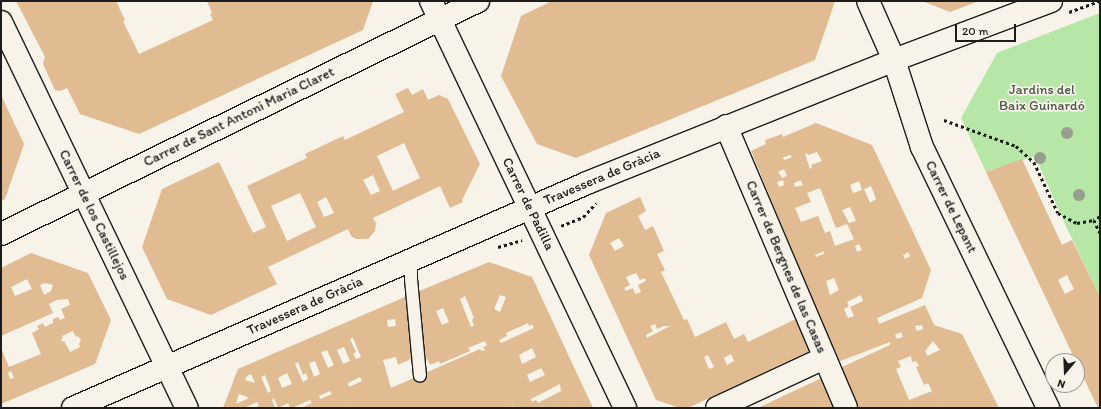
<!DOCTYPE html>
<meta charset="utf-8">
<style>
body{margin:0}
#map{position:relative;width:1101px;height:409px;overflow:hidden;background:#f7f3e8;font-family:Itim,sans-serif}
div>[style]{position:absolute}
.green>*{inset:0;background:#b7e7a6}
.building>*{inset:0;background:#e1bb92}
.path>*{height:2.5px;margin-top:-1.25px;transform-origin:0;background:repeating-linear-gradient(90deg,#1c1c1c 0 3px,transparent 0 6px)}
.roads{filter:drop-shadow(1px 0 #1c1c1c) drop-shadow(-1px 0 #1c1c1c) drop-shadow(0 1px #1c1c1c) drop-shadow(0 -1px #1c1c1c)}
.lane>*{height:12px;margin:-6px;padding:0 6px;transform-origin:6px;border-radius:6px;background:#f7f3e8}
.street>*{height:22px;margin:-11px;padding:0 11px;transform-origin:11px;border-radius:11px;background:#f7f3e8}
.secondary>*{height:22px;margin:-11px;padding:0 11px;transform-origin:11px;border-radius:11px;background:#f7f3e8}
.trees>*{width:12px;height:12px;margin:-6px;border-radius:50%;background:#989e8e}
span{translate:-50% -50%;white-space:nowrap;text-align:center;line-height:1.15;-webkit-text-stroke:3.5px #f7f3e8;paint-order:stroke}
.park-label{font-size:14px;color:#4a5945}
.street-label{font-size:14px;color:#1c1c1c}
.frame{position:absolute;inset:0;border:2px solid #1c1c1c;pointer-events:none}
.north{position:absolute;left:1045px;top:353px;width:40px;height:40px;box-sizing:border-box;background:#f7f3e8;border:1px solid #9f9d96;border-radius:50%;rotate:199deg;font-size:11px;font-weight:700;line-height:16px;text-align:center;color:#1c1c1c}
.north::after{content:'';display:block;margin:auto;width:14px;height:18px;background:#1c1c1c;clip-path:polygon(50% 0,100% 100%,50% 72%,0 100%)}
.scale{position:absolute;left:955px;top:24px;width:61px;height:18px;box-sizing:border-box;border:2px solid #1c1c1c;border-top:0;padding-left:5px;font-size:12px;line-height:14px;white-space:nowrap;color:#1c1c1c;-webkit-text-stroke:3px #f7f3e8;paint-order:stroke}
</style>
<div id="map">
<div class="green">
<i style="clip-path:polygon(1100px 13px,1100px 297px,1064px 222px,1035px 156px,986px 172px,961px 118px,997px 53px)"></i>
</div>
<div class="building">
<i style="clip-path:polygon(16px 1px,116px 1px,125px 20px,123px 21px,139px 54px,213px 20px,210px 14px,212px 13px,207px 1px,373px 1px,363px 30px,139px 134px,80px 114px,67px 88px,60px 91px,55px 90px,43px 64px,45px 57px)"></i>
<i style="clip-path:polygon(552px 1px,835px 1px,815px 60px,576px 158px,537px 144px,501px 76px,521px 16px)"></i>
<i style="clip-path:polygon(922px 1px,979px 1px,950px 12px)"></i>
<i style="clip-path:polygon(evenodd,408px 88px,412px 95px,423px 89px,428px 100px,439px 95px,448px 99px,480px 164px,462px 200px,463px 202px,450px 208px,440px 186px,373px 218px,376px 223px,375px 231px,368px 239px,356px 239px,351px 236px,348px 229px,268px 267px,277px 284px,211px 315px,167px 299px,142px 247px,162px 189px,219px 162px,253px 233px,266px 227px,247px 186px,307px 158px,305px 154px,343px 136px,345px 140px,404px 112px,395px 94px,408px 88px,404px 143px,420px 178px,393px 191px,377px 156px,404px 143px,408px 88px,373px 175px,380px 191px,371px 195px,363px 180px,373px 175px,408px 88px,300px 193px,316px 227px,287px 241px,271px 206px,300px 193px,408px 88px,326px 197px,334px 213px,324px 217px,317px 202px,326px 197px)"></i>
<i style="clip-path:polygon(1px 95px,24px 144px,5px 199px,1px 201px)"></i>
<i style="clip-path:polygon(evenodd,816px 123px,872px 145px,931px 270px,922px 298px,877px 318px,879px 324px,925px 305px,934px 325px,962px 334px,999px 408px,857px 408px,840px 368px,890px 345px,890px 342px,838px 362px,751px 151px,766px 144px,765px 140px,782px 134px,783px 137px,816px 123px,817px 152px,822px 161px,811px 165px,812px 168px,810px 169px,805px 154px,807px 153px,808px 155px,817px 152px,816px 123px,790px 155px,792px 157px,785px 160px,782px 158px,790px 155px,816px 123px,784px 169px,787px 176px,782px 178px,778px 172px,784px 169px,816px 123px,783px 180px,784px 185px,779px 187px,777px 182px,783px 180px,816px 123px,801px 180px,803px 185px,795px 187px,794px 183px,801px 180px,816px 123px,859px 181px,862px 190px,853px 193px,850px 185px,859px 181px,816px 123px,871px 186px,876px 199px,870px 203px,864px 189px,871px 186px,816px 123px,820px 188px,836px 228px,847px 224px,854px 239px,835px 246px,830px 231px,825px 233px,818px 216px,801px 222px,795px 208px,811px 202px,807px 193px,820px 188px,816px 123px,850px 207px,856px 221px,849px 223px,842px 210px,850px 207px,816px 123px,859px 244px,862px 250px,857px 252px,855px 246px,859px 244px,816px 123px,824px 251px,824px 254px,816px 257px,815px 255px,824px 251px,816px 123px,908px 252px,910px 256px,905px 259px,903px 255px,908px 252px,816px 123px,834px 278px,839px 290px,830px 295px,826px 281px,834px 278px,816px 123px,861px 295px,863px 301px,850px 307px,854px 316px,848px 318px,844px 309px,849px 306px,847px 302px,861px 295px,816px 123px,922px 325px,923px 329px,917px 331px,915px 326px,922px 325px,816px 123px,901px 332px,903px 337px,897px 339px,895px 335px,901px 332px,816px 123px,933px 341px,940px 350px,927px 356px,925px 351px,933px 341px,816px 123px,911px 356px,912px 362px,916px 361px,919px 366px,916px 367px,924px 385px,928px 383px,932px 391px,909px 400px,896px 369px,901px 367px,898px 361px,911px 356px)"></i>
<i style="clip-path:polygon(evenodd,1022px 159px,1062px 245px,1072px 240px,1100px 297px,1100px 408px,1098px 408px,986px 172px,1022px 159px,1067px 275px,1074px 289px,1065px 294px,1058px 280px,1067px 275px)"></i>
<i style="clip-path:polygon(evenodd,640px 197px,646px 211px,638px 216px,645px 230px,653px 226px,664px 251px,657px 254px,665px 270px,661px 272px,684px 320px,687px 319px,695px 337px,726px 322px,734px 339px,744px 334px,748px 342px,802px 316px,816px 348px,688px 408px,680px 408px,656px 400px,589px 255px,606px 213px,640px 197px,619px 238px,624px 246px,615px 251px,610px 243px,619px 238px,640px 197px,636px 273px,640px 280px,645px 278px,646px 281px,638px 285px,641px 292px,635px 294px,633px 288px,626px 291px,624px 288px,630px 285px,626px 277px,636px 273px,640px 197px,655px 324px,657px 329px,664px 326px,670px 326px,647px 338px,646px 335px,653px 331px,650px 326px,655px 324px,640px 197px,731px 354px,734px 361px,727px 365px,724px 358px,731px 354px,640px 197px,708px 355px,714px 367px,709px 369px,704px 357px,708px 355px)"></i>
<i style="clip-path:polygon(evenodd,31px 253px,88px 273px,111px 320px,95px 364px,1px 404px,1px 348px,9px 367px,41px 354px,32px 333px,39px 329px,37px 326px,43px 323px,45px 327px,53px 323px,53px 319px,58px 317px,60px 320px,65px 318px,61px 309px,70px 305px,68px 299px,57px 300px,49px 304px,53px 313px,1px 336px,1px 268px,31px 253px,27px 279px,32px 289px,15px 296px,11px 287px,27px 279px,31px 253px,45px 283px,53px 285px,51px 291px,44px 295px,40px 285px,45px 283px,31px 253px,73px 331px,76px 337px,78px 336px,81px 340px,79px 344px,80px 347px,70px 352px,64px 341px,62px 342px,61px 339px,63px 338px,62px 336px,73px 331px,31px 253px,11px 371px,14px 378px,10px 379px,8px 373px,11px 371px)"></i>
<i style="clip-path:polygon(evenodd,489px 262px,532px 277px,593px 408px,515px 408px,512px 406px,510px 408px,301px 408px,312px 403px,310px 400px,292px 408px,290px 408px,288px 403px,278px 408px,274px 398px,272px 400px,275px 408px,254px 408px,259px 406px,257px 402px,244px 408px,223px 408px,238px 369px,405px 297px,408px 300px,417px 356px,398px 365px,396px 357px,383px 360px,391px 388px,480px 349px,482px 351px,485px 350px,483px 347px,487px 346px,485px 341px,468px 348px,470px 351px,440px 364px,439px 361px,430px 365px,424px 353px,417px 292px,489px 262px,500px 295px,506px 297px,500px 312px,494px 309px,500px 295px,489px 262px,465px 296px,474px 318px,472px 320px,474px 326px,471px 327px,460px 299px,465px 296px,489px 262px,443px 308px,449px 322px,442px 325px,436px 311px,443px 308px,489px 262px,395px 319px,396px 326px,388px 327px,387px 320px,395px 319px,489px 262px,528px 323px,529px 326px,532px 324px,534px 328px,501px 343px,499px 340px,507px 336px,506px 333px,528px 323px,489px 262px,353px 338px,361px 357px,356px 359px,353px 354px,356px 352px,350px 339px,353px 338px,489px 262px,344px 347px,350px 361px,343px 364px,337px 350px,344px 347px,489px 262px,532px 348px,536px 357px,522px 364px,519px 355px,532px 348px,489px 262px,327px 350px,334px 365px,328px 368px,321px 352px,327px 350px,489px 262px,315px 361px,320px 374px,314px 377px,309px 363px,315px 361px,489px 262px,298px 362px,303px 375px,306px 373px,308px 379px,303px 382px,295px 364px,298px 362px,489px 262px,541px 368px,545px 375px,530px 382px,527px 375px,541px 368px,489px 262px,287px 373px,292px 384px,282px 388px,278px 378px,287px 373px,489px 262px,251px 374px,255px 383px,245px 380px,247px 376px,251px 374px,489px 262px,265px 375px,271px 391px,268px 393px,261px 377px,265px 375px,489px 262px,360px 377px,362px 381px,349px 387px,348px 383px,360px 377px,489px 262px,560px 384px,561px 391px,538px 403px,536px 400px,532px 402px,531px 399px,560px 384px,489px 262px,330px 391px,332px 394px,320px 399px,319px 396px,330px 391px,489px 262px,239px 394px,245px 396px,249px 398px,236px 404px,239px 394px)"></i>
<i style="clip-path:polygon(828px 375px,842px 408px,758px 408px)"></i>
</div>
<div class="path">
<i style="left:1069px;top:12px;width:32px;rotate:-20deg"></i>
<i style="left:944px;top:120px;width:77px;rotate:19.9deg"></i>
<i style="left:1016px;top:146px;width:24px;rotate:42deg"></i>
<i style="left:1034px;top:162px;width:56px;rotate:64.8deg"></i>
<i style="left:1058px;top:213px;width:21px;rotate:28deg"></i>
<i style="left:1077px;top:223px;width:17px;rotate:-10deg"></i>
<i style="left:1100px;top:217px;width:7px;rotate:153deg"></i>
<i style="left:1094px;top:220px;width:14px;rotate:65deg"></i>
<i style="left:561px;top:226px;width:24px;rotate:-22deg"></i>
<i style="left:583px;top:217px;width:19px;rotate:-47deg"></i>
<i style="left:498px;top:247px;width:25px;rotate:-16deg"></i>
</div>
<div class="roads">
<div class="lane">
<i style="left:411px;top:259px;width:20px;rotate:90deg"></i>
<i style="left:411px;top:279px;width:97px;rotate:84.7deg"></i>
</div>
<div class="street">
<i style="left:1px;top:22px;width:428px;rotate:64.3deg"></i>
<i style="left:726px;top:126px;width:306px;rotate:66.9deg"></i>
<i style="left:73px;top:408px;width:561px;rotate:-23.64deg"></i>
<i style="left:587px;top:183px;width:331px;rotate:-21.8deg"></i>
<i style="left:894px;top:60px;width:168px;rotate:-20.6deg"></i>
<i style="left:717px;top:408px;width:118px;rotate:-25deg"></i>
</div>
<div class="secondary">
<i style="left:431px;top:1px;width:451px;rotate:64.5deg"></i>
<i style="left:868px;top:1px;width:64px;rotate:66.2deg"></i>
<i style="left:894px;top:60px;width:91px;rotate:72.2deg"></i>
<i style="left:922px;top:147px;width:290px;rotate:64.2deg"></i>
<i style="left:1px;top:234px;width:531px;rotate:-26.03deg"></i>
</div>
</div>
<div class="trees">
<i style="left:1067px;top:133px"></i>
<i style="left:1040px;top:158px"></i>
<i style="left:1079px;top:195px"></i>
</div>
<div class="park-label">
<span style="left:1042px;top:98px">Jardins del<br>Baix Guinardó</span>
</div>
<div class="street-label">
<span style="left:239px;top:117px;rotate:-26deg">Carrer de Sant Antoni Maria Claret</span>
<span style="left:602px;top:177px;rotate:-23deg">Travessera de Gràcia</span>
<span style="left:528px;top:204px;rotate:64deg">Carrer de Padilla</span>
<span style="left:951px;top:207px;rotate:64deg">Carrer de Lepant</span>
<span style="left:94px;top:215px;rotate:64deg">Carrer de los Castillejos</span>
<span style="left:786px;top:267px;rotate:67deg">Carrer de Bergnes de las Casas</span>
<span style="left:305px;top:306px;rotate:-24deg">Travessera de Gràcia</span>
</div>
<div class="frame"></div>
<div class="north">N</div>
<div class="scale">20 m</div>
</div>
